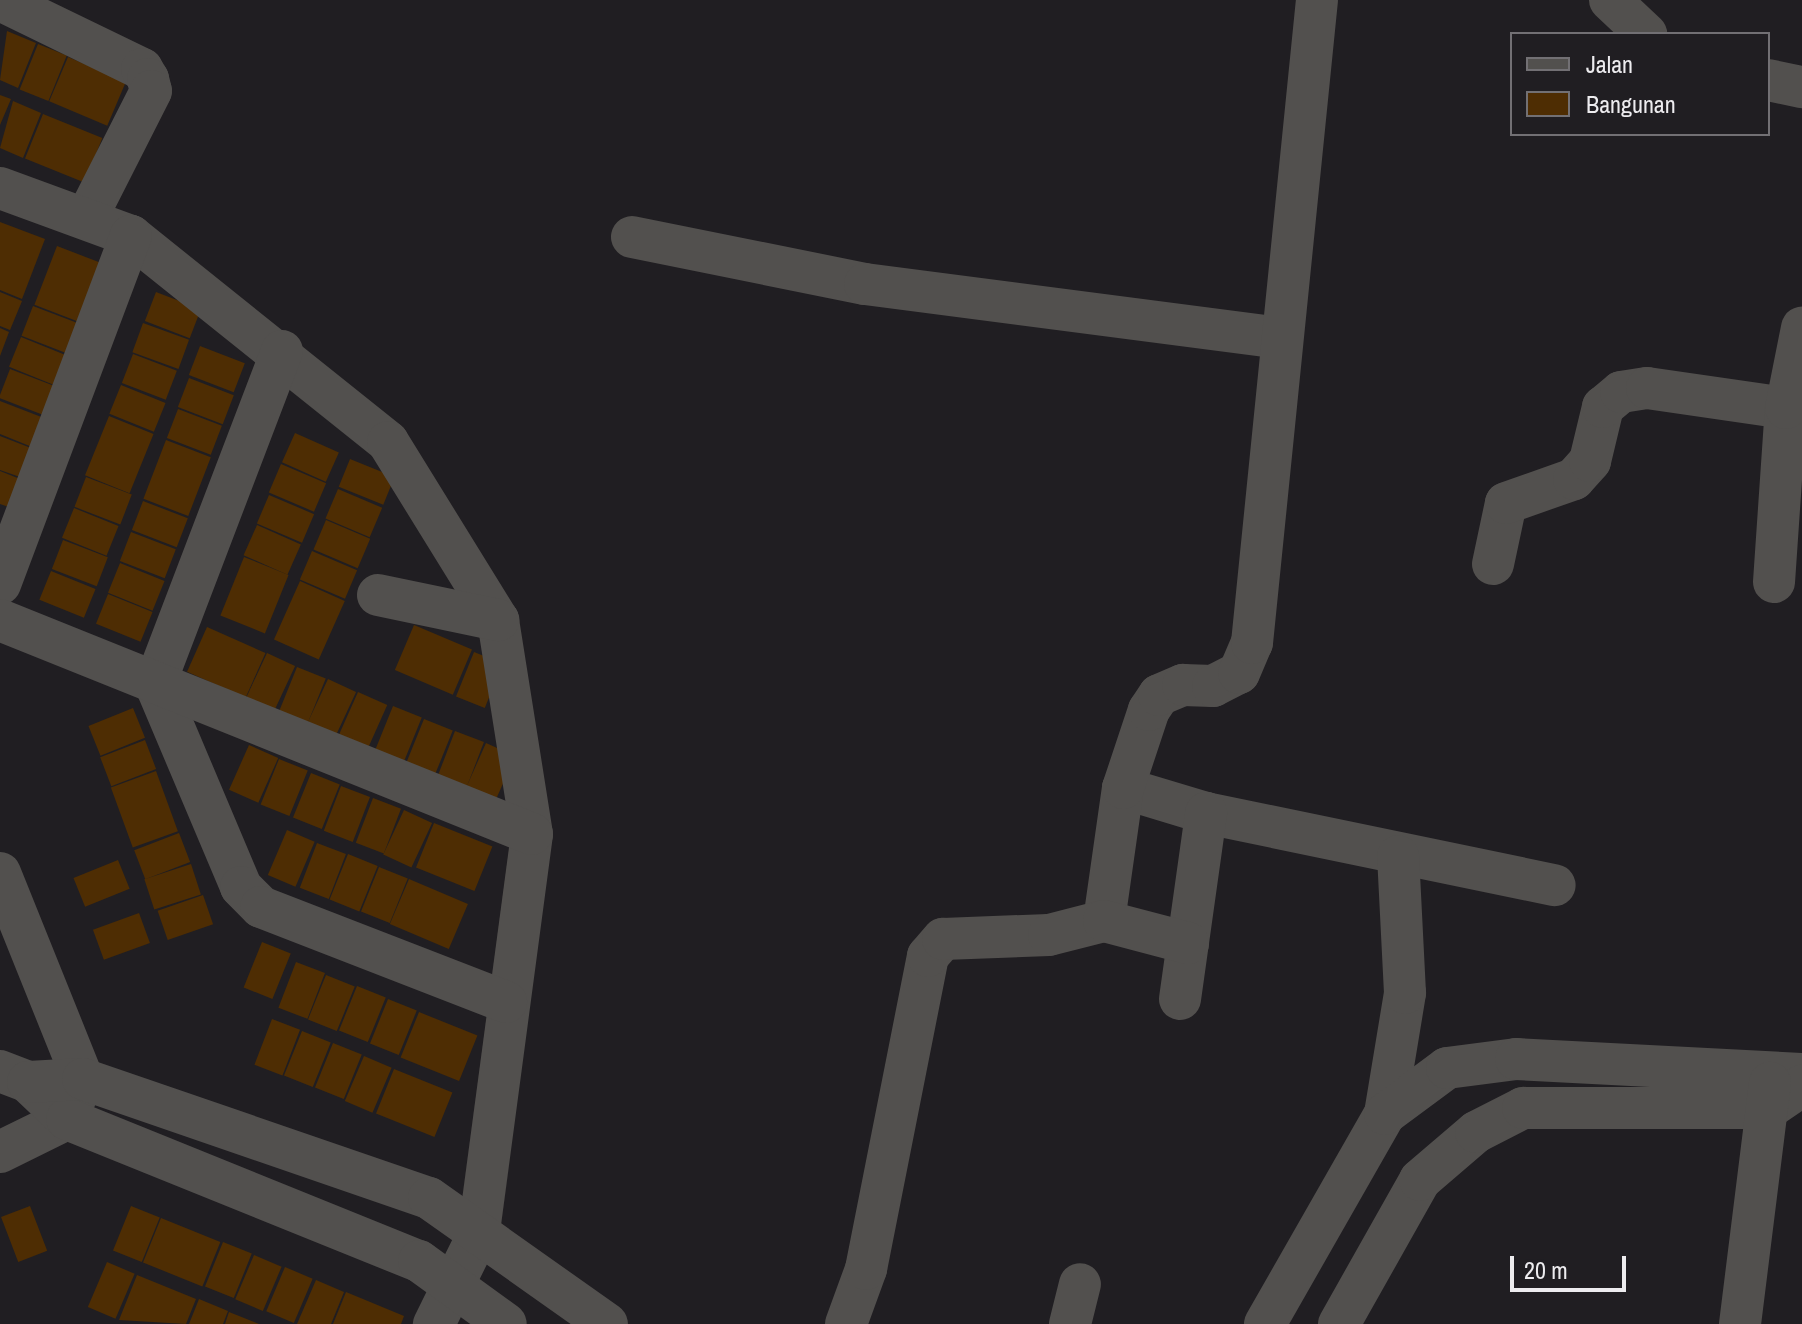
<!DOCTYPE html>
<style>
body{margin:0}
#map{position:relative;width:1802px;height:1324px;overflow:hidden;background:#201e22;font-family:"Archivo Narrow",sans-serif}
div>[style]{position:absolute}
.building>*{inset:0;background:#4e2d03;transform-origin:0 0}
.minor>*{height:42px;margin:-21px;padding:0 21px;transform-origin:21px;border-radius:21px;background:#52504e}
span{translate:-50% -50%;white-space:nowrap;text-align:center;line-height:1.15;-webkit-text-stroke:6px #201e22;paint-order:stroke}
.legend{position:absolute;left:1510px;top:32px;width:260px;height:104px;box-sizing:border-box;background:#201e22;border:2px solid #727074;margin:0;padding:10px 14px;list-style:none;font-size:24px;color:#edecef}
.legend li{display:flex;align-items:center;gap:16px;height:40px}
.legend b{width:40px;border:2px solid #727074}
.scale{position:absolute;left:1510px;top:1256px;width:116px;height:36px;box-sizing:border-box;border:4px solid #edecef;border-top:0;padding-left:10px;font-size:24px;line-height:28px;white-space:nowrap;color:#edecef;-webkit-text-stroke:6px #201e22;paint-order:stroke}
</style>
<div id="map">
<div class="building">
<i style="clip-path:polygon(7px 31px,36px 43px,18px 88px,0 80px)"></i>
<i style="left:38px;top:44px;width:31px;height:49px;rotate:22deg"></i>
<i style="left:68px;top:57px;width:63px;height:48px;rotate:23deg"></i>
<i style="clip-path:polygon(0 95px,11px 99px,0 125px)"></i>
<i style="clip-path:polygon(13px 101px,41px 113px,23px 158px,0 148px)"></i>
<i style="left:43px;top:114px;width:64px;height:48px;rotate:22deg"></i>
<i style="clip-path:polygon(0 222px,45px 239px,22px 299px,0 290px)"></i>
<i style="left:57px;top:246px;width:48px;height:63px;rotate:21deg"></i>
<i style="clip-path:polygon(0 292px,22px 301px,10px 330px,0 326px)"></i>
<i style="left:156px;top:292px;width:48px;height:31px;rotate:21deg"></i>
<i style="left:33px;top:306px;width:49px;height:32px;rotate:21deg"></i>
<i style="left:143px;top:323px;width:49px;height:31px;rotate:20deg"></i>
<i style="clip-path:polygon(0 328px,9px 332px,0 356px)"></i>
<i style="left:21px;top:337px;width:48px;height:32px;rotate:22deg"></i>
<i style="left:200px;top:346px;width:48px;height:31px;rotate:21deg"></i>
<i style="left:133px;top:354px;width:47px;height:31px;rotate:21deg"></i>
<i style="left:10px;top:369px;width:49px;height:31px;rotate:21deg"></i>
<i style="left:189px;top:378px;width:48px;height:31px;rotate:21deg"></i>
<i style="left:121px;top:385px;width:48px;height:31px;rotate:22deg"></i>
<i style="clip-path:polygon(0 401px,44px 418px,32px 447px,0 434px)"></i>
<i style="left:178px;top:409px;width:47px;height:31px;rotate:21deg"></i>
<i style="left:109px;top:416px;width:48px;height:64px;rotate:22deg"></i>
<i style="left:295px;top:433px;width:48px;height:32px;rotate:24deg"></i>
<i style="clip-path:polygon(0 436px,31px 448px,20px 477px,0 470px)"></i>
<i style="left:166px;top:440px;width:48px;height:63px;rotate:21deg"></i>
<i style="left:350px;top:459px;width:48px;height:30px;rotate:22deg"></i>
<i style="left:281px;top:464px;width:49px;height:31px;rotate:23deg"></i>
<i style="clip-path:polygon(0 471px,20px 479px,9px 507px,0 504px)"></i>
<i style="left:86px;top:477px;width:49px;height:32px;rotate:21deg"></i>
<i style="left:338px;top:489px;width:48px;height:32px;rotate:23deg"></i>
<i style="left:269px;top:495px;width:49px;height:31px;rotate:23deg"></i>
<i style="left:143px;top:501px;width:48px;height:31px;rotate:21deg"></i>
<i style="left:74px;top:508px;width:48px;height:32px;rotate:22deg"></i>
<i style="left:326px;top:520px;width:48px;height:32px;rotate:23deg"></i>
<i style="left:257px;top:525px;width:48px;height:33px;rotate:24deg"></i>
<i style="left:131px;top:532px;width:48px;height:31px;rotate:21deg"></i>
<i style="left:63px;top:540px;width:48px;height:31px;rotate:21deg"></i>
<i style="left:312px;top:551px;width:49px;height:31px;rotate:23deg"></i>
<i style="left:244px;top:557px;width:48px;height:63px;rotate:22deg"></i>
<i style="left:120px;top:563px;width:48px;height:32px;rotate:22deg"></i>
<i style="left:51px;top:571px;width:48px;height:31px;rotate:22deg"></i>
<i style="left:300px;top:581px;width:49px;height:64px;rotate:24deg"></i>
<i style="left:108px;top:594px;width:48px;height:32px;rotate:22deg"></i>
<i style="left:414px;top:625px;width:63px;height:49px;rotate:23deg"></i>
<i style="left:207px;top:627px;width:64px;height:49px;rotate:24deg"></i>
<i style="left:474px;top:652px;width:31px;height:48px;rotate:22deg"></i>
<i style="left:267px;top:653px;width:31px;height:49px;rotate:25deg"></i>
<i style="left:297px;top:667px;width:31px;height:48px;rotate:22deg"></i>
<i style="left:328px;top:679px;width:31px;height:49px;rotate:25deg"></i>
<i style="left:358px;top:692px;width:32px;height:49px;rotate:24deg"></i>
<i style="left:393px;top:706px;width:31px;height:48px;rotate:22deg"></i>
<i style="left:133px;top:708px;width:32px;height:48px;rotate:68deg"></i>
<i style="left:424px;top:719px;width:31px;height:48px;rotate:22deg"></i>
<i style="left:455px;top:731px;width:31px;height:48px;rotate:21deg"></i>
<i style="left:145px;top:740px;width:31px;height:48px;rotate:69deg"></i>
<i style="left:486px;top:743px;width:32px;height:50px;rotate:24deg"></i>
<i style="left:249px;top:745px;width:32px;height:49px;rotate:24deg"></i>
<i style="left:279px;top:759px;width:31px;height:49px;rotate:22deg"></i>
<i style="left:156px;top:771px;width:64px;height:48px;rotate:70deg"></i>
<i style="left:311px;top:773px;width:31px;height:48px;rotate:22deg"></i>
<i style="left:341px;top:786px;width:31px;height:48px;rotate:21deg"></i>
<i style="left:373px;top:798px;width:30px;height:48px;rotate:21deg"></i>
<i style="left:404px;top:810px;width:31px;height:49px;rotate:25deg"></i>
<i style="left:434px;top:823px;width:63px;height:48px;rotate:22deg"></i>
<i style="left:287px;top:830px;width:30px;height:49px;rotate:23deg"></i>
<i style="left:179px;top:833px;width:31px;height:48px;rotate:69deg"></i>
<i style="left:317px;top:843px;width:31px;height:48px;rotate:21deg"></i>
<i style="left:348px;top:854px;width:32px;height:49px;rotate:22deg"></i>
<i style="left:118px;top:860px;width:31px;height:48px;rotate:68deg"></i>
<i style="left:191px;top:864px;width:32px;height:49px;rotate:72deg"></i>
<i style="left:379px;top:867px;width:31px;height:48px;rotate:22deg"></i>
<i style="left:409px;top:879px;width:64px;height:49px;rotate:23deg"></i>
<i style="left:203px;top:895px;width:31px;height:48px;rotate:71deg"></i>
<i style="left:139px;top:913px;width:32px;height:49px;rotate:70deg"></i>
<i style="left:262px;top:942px;width:31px;height:49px;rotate:22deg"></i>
<i style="left:296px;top:962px;width:31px;height:49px;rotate:21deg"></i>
<i style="left:326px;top:975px;width:31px;height:48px;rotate:22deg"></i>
<i style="left:357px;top:986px;width:31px;height:48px;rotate:22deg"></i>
<i style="left:388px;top:999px;width:31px;height:48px;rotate:22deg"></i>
<i style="left:419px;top:1012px;width:63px;height:49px;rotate:22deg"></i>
<i style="left:272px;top:1019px;width:30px;height:49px;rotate:21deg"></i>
<i style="left:302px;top:1031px;width:31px;height:48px;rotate:22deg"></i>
<i style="left:333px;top:1043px;width:31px;height:48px;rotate:22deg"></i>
<i style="left:364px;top:1056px;width:30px;height:49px;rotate:23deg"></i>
<i style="left:394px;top:1069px;width:63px;height:48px;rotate:22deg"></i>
<i style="left:30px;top:1206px;width:48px;height:31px;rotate:69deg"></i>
<i style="left:131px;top:1206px;width:31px;height:48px;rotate:22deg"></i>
<i style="left:161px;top:1218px;width:64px;height:48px;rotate:22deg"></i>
<i style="left:223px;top:1242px;width:31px;height:48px;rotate:22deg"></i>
<i style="left:254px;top:1255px;width:30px;height:48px;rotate:23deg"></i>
<i style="left:107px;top:1262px;width:30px;height:49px;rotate:23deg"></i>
<i style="left:285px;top:1267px;width:30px;height:48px;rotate:23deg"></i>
<i style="clip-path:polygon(137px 1275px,196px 1299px,186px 1324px,119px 1320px)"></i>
<i style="clip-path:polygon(316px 1280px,344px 1292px,331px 1324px,297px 1324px)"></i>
<i style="clip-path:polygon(346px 1292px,404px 1316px,401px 1324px,333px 1324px)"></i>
<i style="clip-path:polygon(199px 1299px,228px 1311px,223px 1324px,189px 1324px)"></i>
<i style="clip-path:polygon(229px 1312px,259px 1324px,225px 1324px)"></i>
</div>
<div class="minor">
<i style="left:0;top:0;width:158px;rotate:25.9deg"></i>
<i style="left:142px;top:69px;width:12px;rotate:59deg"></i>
<i style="left:148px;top:79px;width:12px;rotate:76deg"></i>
<i style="left:151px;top:91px;width:141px;rotate:116.9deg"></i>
<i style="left:1610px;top:0;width:50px;rotate:43.4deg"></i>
<i style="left:1768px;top:80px;width:35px;rotate:12deg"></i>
<i style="left:0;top:188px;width:140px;rotate:20.1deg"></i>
<i style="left:131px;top:236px;width:329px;rotate:38.7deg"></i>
<i style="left:388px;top:442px;width:209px;rotate:58.3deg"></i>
<i style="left:498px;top:620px;width:217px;rotate:81deg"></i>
<i style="left:532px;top:834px;width:403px;rotate:97.6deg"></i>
<i style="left:479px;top:1233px;width:102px;rotate:116.3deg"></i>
<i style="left:632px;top:237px;width:238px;rotate:11.4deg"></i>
<i style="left:865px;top:284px;width:419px;rotate:7.4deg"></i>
<i style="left:282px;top:351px;width:355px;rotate:110.9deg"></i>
<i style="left:155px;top:683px;width:221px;rotate:67.1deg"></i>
<i style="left:241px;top:887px;width:28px;rotate:45deg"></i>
<i style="left:261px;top:907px;width:263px;rotate:21.2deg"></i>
<i style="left:1493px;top:564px;width:62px;rotate:-78deg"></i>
<i style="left:1506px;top:503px;width:72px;rotate:-19.4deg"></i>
<i style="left:1574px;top:479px;width:24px;rotate:-48deg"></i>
<i style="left:1590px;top:461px;width:56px;rotate:-76.5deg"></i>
<i style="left:1603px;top:407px;width:23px;rotate:-40deg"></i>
<i style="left:1621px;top:392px;width:26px;rotate:-9deg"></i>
<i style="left:1647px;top:388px;width:140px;rotate:8.2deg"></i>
<i style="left:1774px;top:582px;width:174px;rotate:-86.1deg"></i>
<i style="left:1786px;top:408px;width:82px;rotate:-78.7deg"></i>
<i style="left:0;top:584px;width:372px;rotate:-69.4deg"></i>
<i style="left:378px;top:595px;width:123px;rotate:11.8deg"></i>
<i style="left:0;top:620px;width:573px;rotate:21.91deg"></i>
<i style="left:1123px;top:788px;width:87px;rotate:16.8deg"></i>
<i style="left:1206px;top:813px;width:356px;rotate:11.7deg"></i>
<i style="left:0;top:873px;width:222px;rotate:68.1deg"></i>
<i style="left:83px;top:1079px;width:43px;rotate:111.8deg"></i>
<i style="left:67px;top:1119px;width:75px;rotate:153.8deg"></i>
<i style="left:1104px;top:921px;width:134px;rotate:-81.9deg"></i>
<i style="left:1123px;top:788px;width:82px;rotate:-71.6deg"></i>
<i style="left:1149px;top:710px;width:18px;rotate:-56deg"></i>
<i style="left:1159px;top:695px;width:26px;rotate:-23deg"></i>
<i style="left:1183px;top:685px;width:30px;rotate:2deg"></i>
<i style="left:1213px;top:686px;width:29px;rotate:-27deg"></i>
<i style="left:1239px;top:673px;width:33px;rotate:-67deg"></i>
<i style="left:1252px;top:643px;width:646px;rotate:-84.23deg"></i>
<i style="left:1180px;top:999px;width:188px;rotate:-82deg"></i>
<i style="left:0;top:1071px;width:30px;rotate:21deg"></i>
<i style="left:28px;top:1082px;width:54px;rotate:43.5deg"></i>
<i style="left:67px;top:1119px;width:380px;rotate:22deg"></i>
<i style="left:419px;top:1261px;width:107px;rotate:35.9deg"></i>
<i style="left:28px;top:1082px;width:55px;rotate:-3.1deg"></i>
<i style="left:83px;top:1079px;width:366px;rotate:19deg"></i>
<i style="left:429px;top:1198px;width:218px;rotate:35.3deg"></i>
<i style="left:1385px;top:1114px;width:123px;rotate:-80.6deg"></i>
<i style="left:1405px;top:993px;width:137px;rotate:-92.9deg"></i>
<i style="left:846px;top:1324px;width:59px;rotate:-70deg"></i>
<i style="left:866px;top:1269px;width:319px;rotate:-78.8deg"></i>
<i style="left:928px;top:956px;width:23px;rotate:-49deg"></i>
<i style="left:943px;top:939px;width:106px;rotate:-2.2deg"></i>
<i style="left:1049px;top:935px;width:57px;rotate:-14.3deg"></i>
<i style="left:1104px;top:921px;width:87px;rotate:14.7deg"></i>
<i style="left:1070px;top:1324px;width:41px;rotate:-76deg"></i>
<i style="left:1265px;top:1324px;width:242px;rotate:-60.3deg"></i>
<i style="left:1385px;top:1114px;width:77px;rotate:-36.6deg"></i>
<i style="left:1447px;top:1068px;width:70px;rotate:-7.4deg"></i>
<i style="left:1516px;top:1059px;width:286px;rotate:3deg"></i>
<i style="left:1339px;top:1324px;width:165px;rotate:-60.6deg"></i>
<i style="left:1420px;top:1180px;width:74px;rotate:-40.6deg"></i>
<i style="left:1476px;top:1132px;width:53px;rotate:-27.1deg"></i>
<i style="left:1523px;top:1108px;width:246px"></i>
<i style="left:1769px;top:1108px;width:40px;rotate:-34deg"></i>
<i style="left:1740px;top:1324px;width:243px;rotate:-82.9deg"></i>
</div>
<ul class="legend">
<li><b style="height:10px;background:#52504e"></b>Jalan</li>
<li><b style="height:22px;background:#4e2d03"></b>Bangunan</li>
</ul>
<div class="scale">20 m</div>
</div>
